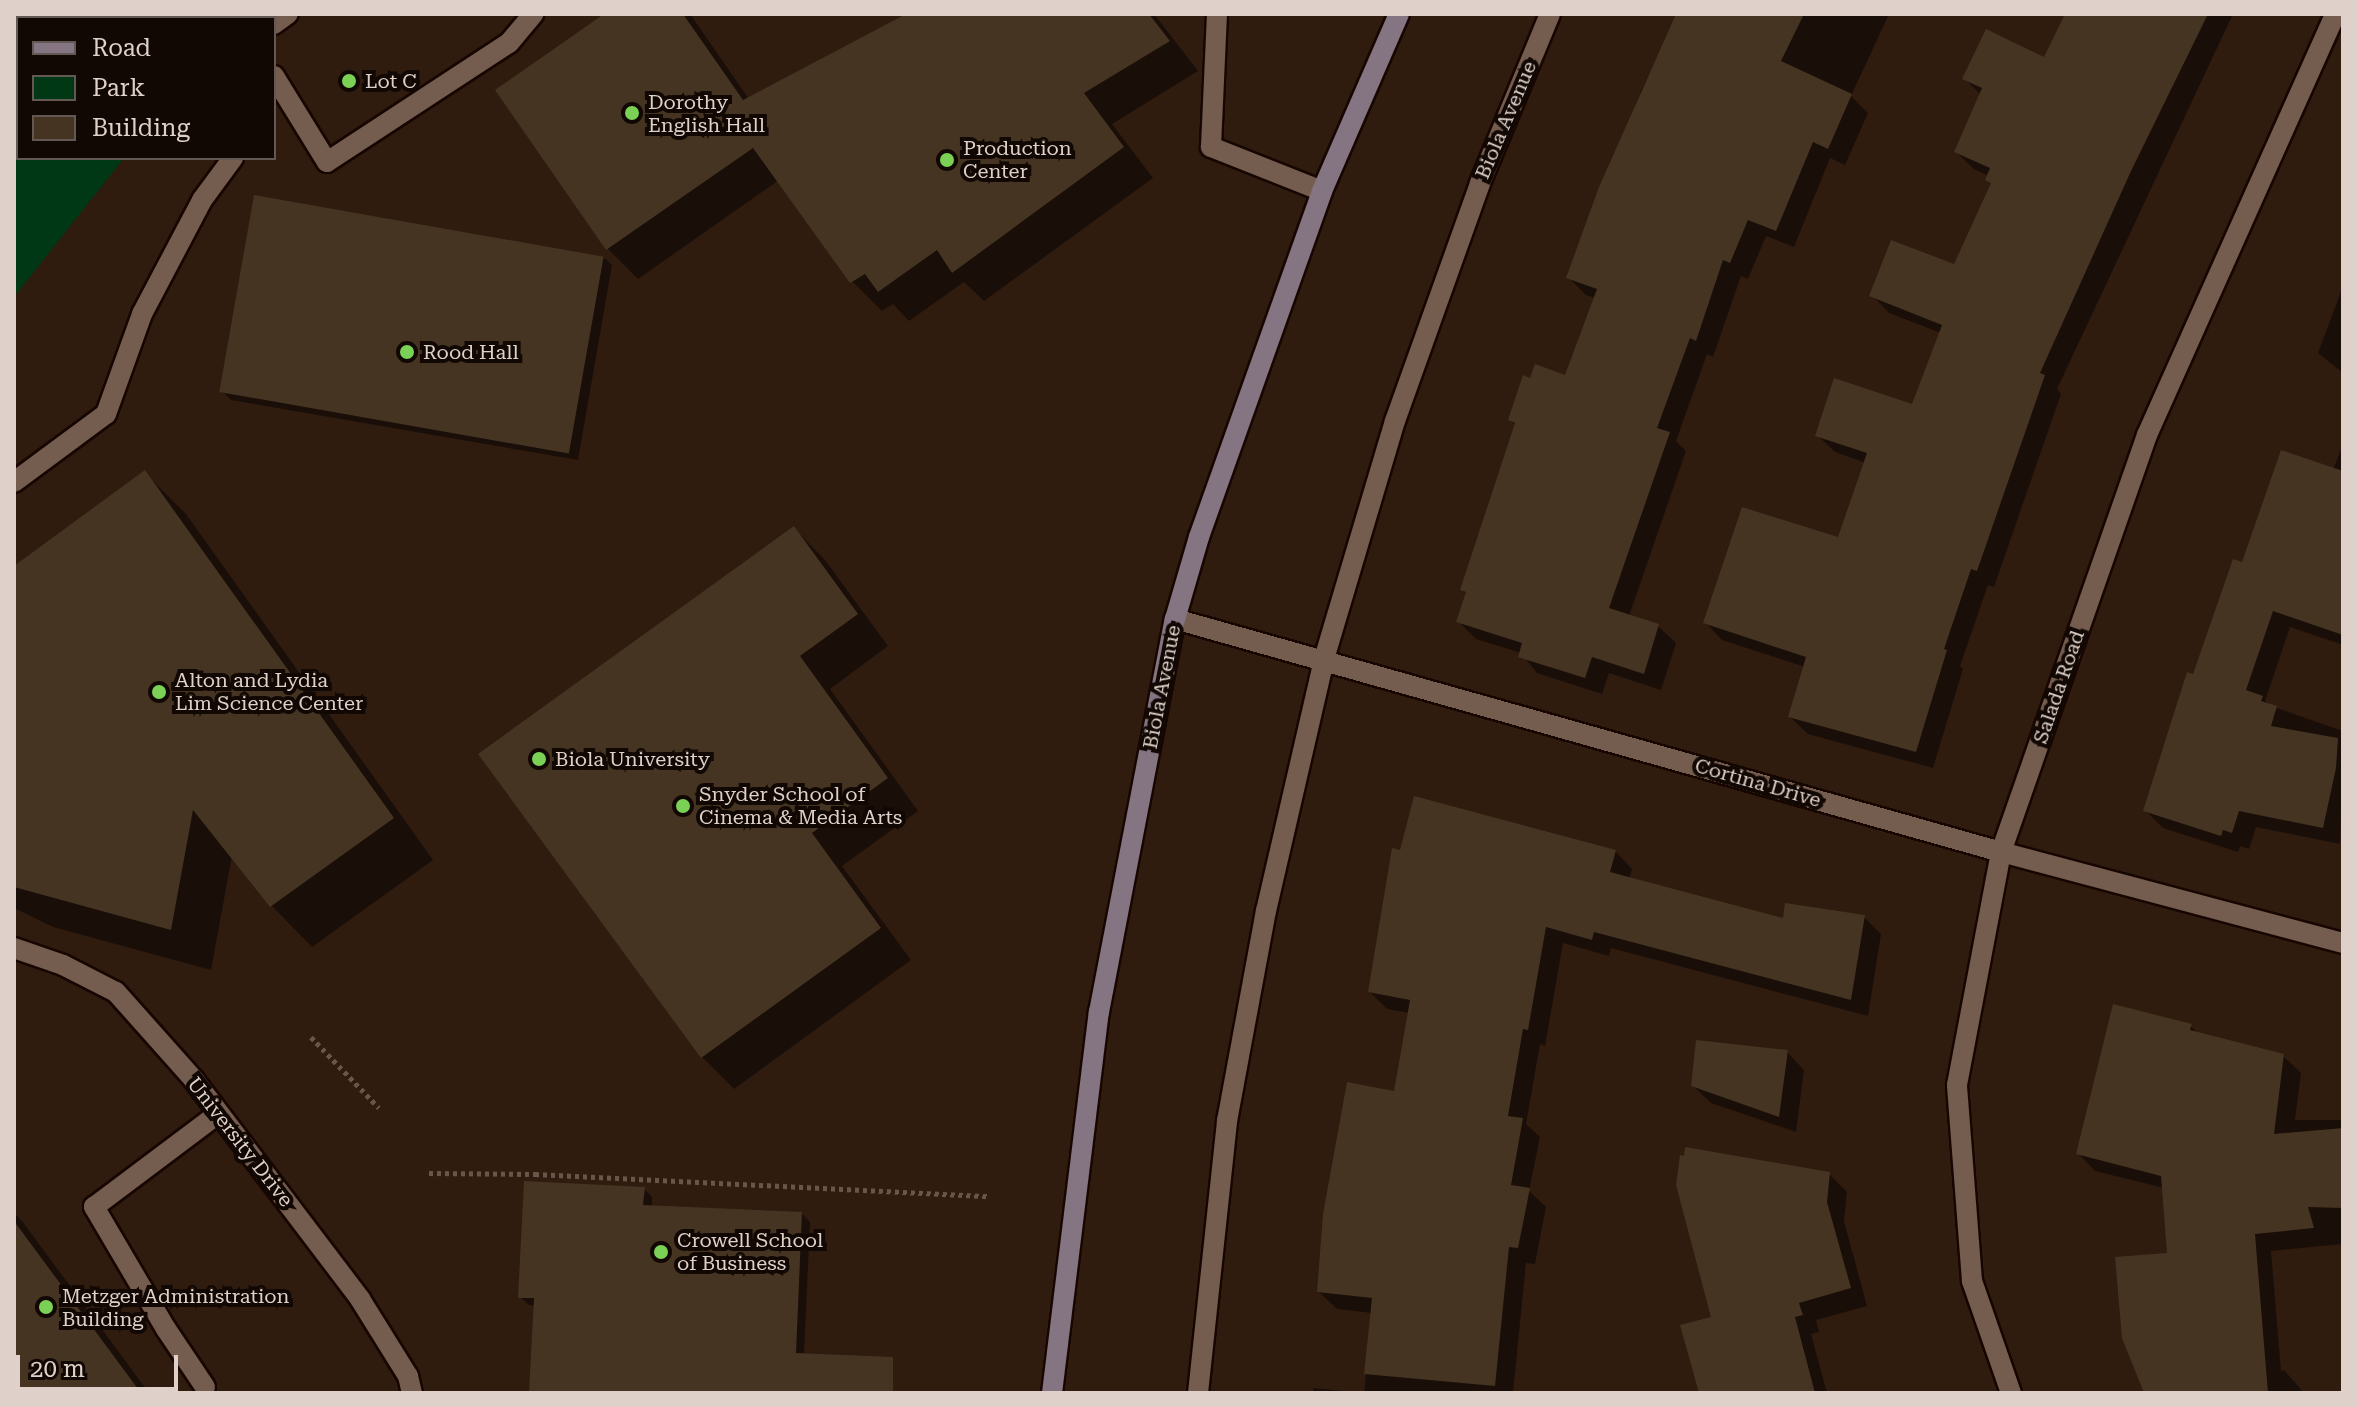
<!DOCTYPE html>
<style>
body{margin:0}
#map{position:relative;width:2357px;height:1407px;overflow:hidden;background:#301b0f;font-family:"Roboto Serif",serif}
div>[style]{position:absolute}
.green>*{inset:0;background:#003816}
.shadow>*{inset:0;background:#0007}
.building>*{inset:0;background:#453422;transform-origin:0 0}
.path>*{height:5px;margin-top:-2.5px;transform-origin:0;background:repeating-linear-gradient(90deg,#68564b 0 4px,transparent 0 8px)}
.roads{filter:drop-shadow(2px 0 #170600) drop-shadow(-2px 0 #170600) drop-shadow(0 2px #170600) drop-shadow(0 -2px #170600)}
.lane>*{height:20px;margin:-10px;padding:0 10px;transform-origin:10px;border-radius:10px;background:#745c4f}
.street>*{height:20px;margin:-10px;padding:0 10px;transform-origin:10px;border-radius:10px;background:#745c4f}
.secondary>*{height:20px;margin:-10px;padding:0 10px;transform-origin:10px;border-radius:10px;background:#857481}
.dots>*{width:22px;height:22px;translate:-50% -50%;box-sizing:border-box;border:4px solid #110804;border-radius:50%}
span{translate:-50% -50%;white-space:nowrap;text-align:center;line-height:1.15;-webkit-text-stroke:8px #110804;paint-order:stroke}
.poi-label{font-size:20px;color:#dfd1c9}
.left{translate:0 -50%;text-align:left}
.street-label{font-size:20px;color:#dfd1c9}
.frame{position:absolute;inset:0;border:16px solid #dfd1c9;pointer-events:none}
.legend{position:absolute;left:16px;top:16px;width:260px;height:144px;box-sizing:border-box;background:#110804;border:2px solid #635853;margin:0;padding:10px 14px;list-style:none;font-size:24px;color:#dfd1c9}
.legend li{display:flex;align-items:center;gap:16px;height:40px}
.legend b{width:40px;border:2px solid #635853}
.scale{position:absolute;left:16px;top:1355px;width:162px;height:36px;box-sizing:border-box;border:4px solid #dfd1c9;border-top:0;padding-left:10px;font-size:24px;line-height:28px;white-space:nowrap;color:#dfd1c9;-webkit-text-stroke:6px #110804;paint-order:stroke}
</style>
<div id="map">
<div class="green">
<i style="clip-path:polygon(14px 14px,197px 14px,195px 18px,18px 18px,18px 158px,124px 158px,14px 297px)"></i>
</div>
<div class="shadow">
<i style="clip-path:polygon(607px 14px,690px 14px,749px 99px,910px 14px,1154px 14px,1198px 71px,1112px 124px,1153px 178px,984px 301px,964px 282px,909px 321px,893px 304px,882px 311px,852px 281px,779px 180px,638px 279px,608px 249px,498px 90px)"></i>
<i style="clip-path:polygon(1678px 14px,1889px 14px,1851px 96px,1868px 113px,1845px 165px,1830px 158px,1794px 247px,1766px 236px,1748px 279px,1741px 276px,1713px 357px,1707px 354px,1676px 441px,1686px 451px,1629px 616px,1658px 626px,1676px 643px,1661px 690px,1609px 673px,1602px 694px,1537px 673px,1521px 653px,1476px 639px,1459px 622px,1467px 594px,1463px 590px,1516px 426px,1510px 420px,1532px 380px,1566px 377px,1595px 298px,1586px 295px,1569px 278px,1641px 91px)"></i>
<i style="clip-path:polygon(2067px 14px,2233px 14px,2057px 389px,2061px 394px,1994px 587px,1988px 585px,1960px 666px,1963px 669px,1933px 768px,1808px 734px,1790px 717px,1805px 667px,1722px 640px,1705px 622px,1840px 539px,1866px 463px,1835px 452px,1817px 435px,1914px 406px,1941px 333px,1889px 313px,1872px 295px,1955px 267px,1992px 185px,1989px 176px,1974px 169px,1956px 152px,1981px 95px,1964px 78px,2045px 60px)"></i>
<i style="clip-path:polygon(603px 257px,612px 265px,578px 460px,231px 400px,222px 391px)"></i>
<i style="clip-path:polygon(2343px 286px,2343px 373px,2318px 353px)"></i>
<i style="clip-path:polygon(2343px 444px,2343px 645px,2290px 627px,2265px 701px,2271px 706px,2343px 731px,2340px 844px,2256px 827px,2249px 849px,2240px 846px,2238px 852px,2163px 828px,2145px 810px,2195px 677px,2244px 564px,2333px 470px)"></i>
<i style="clip-path:polygon(145px 473px,186px 514px,433px 860px,312px 947px,272px 906px,232px 856px,211px 970px,53px 927px,14px 908px,14px 568px)"></i>
<i style="clip-path:polygon(794px 528px,825px 560px,888px 646px,830px 689px,918px 811px,842px 866px,911px 960px,734px 1089px,702px 1057px,481px 754px)"></i>
<i style="clip-path:polygon(1615px 851px,1632px 869px,1629px 880px,1784px 921px,1864px 917px,1881px 934px,1868px 1016px,1611px 948px,1609px 956px,1563px 943px,1545px 1046px,1540px 1044px,1526px 1124px,1540px 1137px,1529px 1191px,1546px 1207px,1535px 1264px,1526px 1263px,1513px 1393px,1313px 1393px,1313px 1388px,1364px 1393px,1372px 1313px,1337px 1309px,1319px 1292px,1396px 1093px,1410px 1013px,1387px 1009px,1370px 992px)"></i>
<i style="clip-path:polygon(2191px 1026px,2200px 1035px,2283px 1056px,2301px 1073px,2295px 1120px,2343px 1120px,2343px 1244px,2271px 1251px,2281px 1371px,2284px 1370px,2304px 1393px,2146px 1393px,2169px 1255px,2164px 1188px,2095px 1171px,2078px 1153px)"></i>
<i style="clip-path:polygon(1787px 1052px,1804px 1070px,1796px 1132px,1711px 1103px,1693px 1086px)"></i>
<i style="clip-path:polygon(1829px 1174px,1847px 1192px,1844px 1221px,1867px 1306px,1816px 1320px,1819px 1332px,1811px 1334px,1827px 1393px,1701px 1393px,1714px 1318px)"></i>
<i style="clip-path:polygon(644px 1189px,652px 1197px,652px 1207px,802px 1214px,810px 1222px,804px 1355px,873px 1393px,531px 1393px,536px 1306px,529px 1305px,520px 1297px)"></i>
<i style="clip-path:polygon(14px 1213px,22px 1221px,149px 1393px,14px 1393px)"></i>
</div>
<div class="building">
<i style="clip-path:polygon(604px 14px,683px 14px,743px 100px,906px 14px,1149px 14px,1170px 41px,1084px 93px,1124px 147px,952px 273px,937px 250px,878px 292px,865px 274px,850px 283px,753px 148px,606px 250px,495px 90px)"></i>
<i style="clip-path:polygon(1676px 14px,1804px 14px,1781px 61px,1852px 94px,1828px 149px,1813px 142px,1776px 231px,1748px 220px,1730px 263px,1723px 260px,1696px 341px,1690px 338px,1657px 428px,1670px 432px,1609px 608px,1659px 624px,1644px 674px,1592px 657px,1585px 678px,1518px 657px,1522px 643px,1456px 622px,1466px 592px,1460px 590px,1515px 423px,1508px 420px,1523px 375px,1530px 378px,1535px 364px,1565px 375px,1597px 289px,1566px 278px,1599px 187px)"></i>
<i style="clip-path:polygon(2065px 14px,2208px 14px,2131px 171px,2040px 373px,2045px 375px,1977px 571px,1971px 569px,1944px 649px,1947px 650px,1916px 752px,1788px 717px,1806px 657px,1703px 623px,1742px 507px,1838px 537px,1867px 453px,1815px 436px,1834px 378px,1912px 404px,1942px 325px,1869px 296px,1891px 240px,1954px 264px,1991px 183px,1985px 180px,1990px 168px,1954px 152px,1982px 88px,1962px 79px,1986px 29px,2044px 57px)"></i>
<i style="left:254px;top:195px;width:355px;height:200px;rotate:10deg"></i>
<i style="clip-path:polygon(2281px 450px,2343px 471px,2343px 635px,2273px 611px,2246px 690px,2263px 696px,2261px 701px,2277px 706px,2271px 726px,2338px 738px,2336px 768px,2323px 828px,2239px 811px,2232px 833px,2223px 830px,2221px 836px,2143px 811px,2187px 672px,2193px 674px,2233px 559px,2242px 562px)"></i>
<i style="clip-path:polygon(145px 470px,394px 818px,270px 907px,193px 810px,171px 930px,14px 887px,14px 566px)"></i>
<i style="clip-path:polygon(794px 526px,858px 614px,800px 656px,888px 778px,812px 833px,881px 928px,701px 1058px,478px 754px)"></i>
<i style="clip-path:polygon(1414px 796px,1616px 850px,1610px 872px,1783px 918px,1785px 903px,1865px 915px,1851px 1000px,1594px 932px,1592px 940px,1546px 927px,1528px 1030px,1523px 1029px,1508px 1116px,1523px 1118px,1511px 1185px,1530px 1188px,1518px 1248px,1509px 1247px,1495px 1386px,1364px 1374px,1372px 1298px,1317px 1292px,1323px 1214px,1347px 1082px,1394px 1091px,1410px 1000px,1368px 992px,1392px 848px,1400px 850px)"></i>
<i style="clip-path:polygon(2113px 1004px,2192px 1024px,2190px 1030px,2284px 1054px,2274px 1134px,2343px 1128px,2343px 1208px,2308px 1207px,2314px 1228px,2255px 1234px,2268px 1393px,2144px 1393px,2122px 1338px,2115px 1257px,2167px 1253px,2161px 1176px,2076px 1154px)"></i>
<i style="clip-path:polygon(1696px 1040px,1788px 1050px,1779px 1117px,1691px 1086px)"></i>
<i style="clip-path:polygon(1685px 1147px,1830px 1172px,1827px 1202px,1851px 1288px,1799px 1303px,1803px 1315px,1795px 1317px,1815px 1393px,1699px 1393px,1680px 1325px,1711px 1317px,1676px 1185px,1680px 1155px,1684px 1156px)"></i>
<i style="clip-path:polygon(524px 1181px,645px 1187px,643px 1205px,802px 1212px,796px 1353px,893px 1357px,893px 1393px,529px 1393px,534px 1298px,518px 1298px)"></i>
<i style="clip-path:polygon(14px 1221px,141px 1393px,14px 1393px)"></i>
</div>
<div class="path">
<i style="left:311px;top:1037px;width:98px;rotate:46.2deg"></i>
<i style="left:429px;top:1173px;width:106px;rotate:0.5deg"></i>
<i style="left:535px;top:1174px;width:454px;rotate:2.8deg"></i>
</div>
<div class="roads">
<div class="lane">
<i style="left:1217px;top:14px;width:133px;rotate:92.6deg"></i>
<i style="left:1211px;top:147px;width:119px;rotate:21.6deg"></i>
<i style="left:274px;top:24px;width:17px;rotate:-36deg"></i>
<i style="left:274px;top:76px;width:101px;rotate:58.4deg"></i>
<i style="left:327px;top:162px;width:217px;rotate:-33.2deg"></i>
<i style="left:509px;top:43px;width:38px;rotate:-50deg"></i>
<i style="left:14px;top:482px;width:114px;rotate:-36.5deg"></i>
<i style="left:106px;top:414px;width:106px;rotate:-70.2deg"></i>
<i style="left:142px;top:314px;width:129px;rotate:-62.2deg"></i>
<i style="left:202px;top:200px;width:52px;rotate:-53.6deg"></i>
<i style="left:205px;top:1387px;width:70px;rotate:-123.9deg"></i>
<i style="left:166px;top:1329px;width:142px;rotate:-120.5deg"></i>
<i style="left:94px;top:1207px;width:156px;rotate:-36.9deg"></i>
</div>
<div class="street">
<i style="left:1175px;top:619px;width:858px;rotate:15.75deg"></i>
<i style="left:2001px;top:852px;width:354px;rotate:14.9deg"></i>
<i style="left:14px;top:948px;width:52px;rotate:19.1deg"></i>
<i style="left:63px;top:965px;width:59px;rotate:27deg"></i>
<i style="left:116px;top:992px;width:118px;rotate:48.4deg"></i>
<i style="left:194px;top:1080px;width:275px;rotate:52.8deg"></i>
<i style="left:360px;top:1299px;width:91px;rotate:58.1deg"></i>
<i style="left:408px;top:1376px;width:17px;rotate:77deg"></i>
<i style="left:1198px;top:1393px;width:274px;rotate:-83.9deg"></i>
<i style="left:1227px;top:1121px;width:214px;rotate:-79.5deg"></i>
<i style="left:1266px;top:911px;width:259px;rotate:-77deg"></i>
<i style="left:1324px;top:659px;width:248px;rotate:-73.4deg"></i>
<i style="left:1395px;top:421px;width:253px;rotate:-70.3deg"></i>
<i style="left:1480px;top:183px;width:183px;rotate:-67.5deg"></i>
<i style="left:2011px;top:1393px;width:119px;rotate:-109.2deg"></i>
<i style="left:1972px;top:1281px;width:197px;rotate:-94.4deg"></i>
<i style="left:1957px;top:1085px;width:237px;rotate:-79.3deg"></i>
<i style="left:2001px;top:852px;width:442px;rotate:-70.7deg"></i>
<i style="left:2147px;top:435px;width:461px;rotate:-65.9deg"></i>
</div>
<div class="secondary">
<i style="left:1052px;top:1393px;width:384px;rotate:-83deg"></i>
<i style="left:1099px;top:1012px;width:400px;rotate:-79.1deg"></i>
<i style="left:1175px;top:619px;width:85px;rotate:-73.7deg"></i>
<i style="left:1199px;top:537px;width:367px;rotate:-70.4deg"></i>
<i style="left:1322px;top:191px;width:193px;rotate:-66.5deg"></i>
</div>
</div>
<div class="dots">
<i style="left:349px;top:81px;background:#7bd156"></i>
<i style="left:632px;top:113px;background:#7bd156"></i>
<i style="left:947px;top:160px;background:#7bd156"></i>
<i style="left:407px;top:352px;background:#7bd156"></i>
<i style="left:159px;top:692px;background:#7bd156"></i>
<i style="left:539px;top:759px;background:#7bd156"></i>
<i style="left:683px;top:806px;background:#7bd156"></i>
<i style="left:661px;top:1252px;background:#7bd156"></i>
<i style="left:46px;top:1307px;background:#7bd156"></i>
</div>
<div class="poi-label">
<span class="left" style="left:365px;top:81px">Lot C</span>
<span class="left" style="left:648px;top:114px">Dorothy<br>English Hall</span>
<span class="left" style="left:963px;top:160px">Production<br>Center</span>
<span class="left" style="left:423px;top:352px">Rood Hall</span>
<span class="left" style="left:175px;top:692px">Alton and Lydia<br>Lim Science Center</span>
<span class="left" style="left:555px;top:759px">Biola University</span>
<span class="left" style="left:699px;top:806px">Snyder School of<br>Cinema &amp; Media Arts</span>
<span class="left" style="left:677px;top:1252px">Crowell School<br>of Business</span>
<span class="left" style="left:62px;top:1308px">Metzger Administration<br>Building</span>
</div>
<div class="street-label">
<span style="left:1506px;top:120px;rotate:-67deg">Biola Avenue</span>
<span style="left:1162px;top:687px;rotate:-79deg">Biola Avenue</span>
<span style="left:2059px;top:687px;rotate:-71deg">Salada Road</span>
<span style="left:1758px;top:783px;rotate:16deg">Cortina Drive</span>
<span style="left:240px;top:1142px;rotate:52deg">University Drive</span>
</div>
<div class="frame"></div>
<ul class="legend">
<li><b style="height:10px;background:#857481"></b>Road</li>
<li><b style="height:22px;background:#003816"></b>Park</li>
<li><b style="height:22px;background:#453422"></b>Building</li>
</ul>
<div class="scale">20 m</div>
</div>
